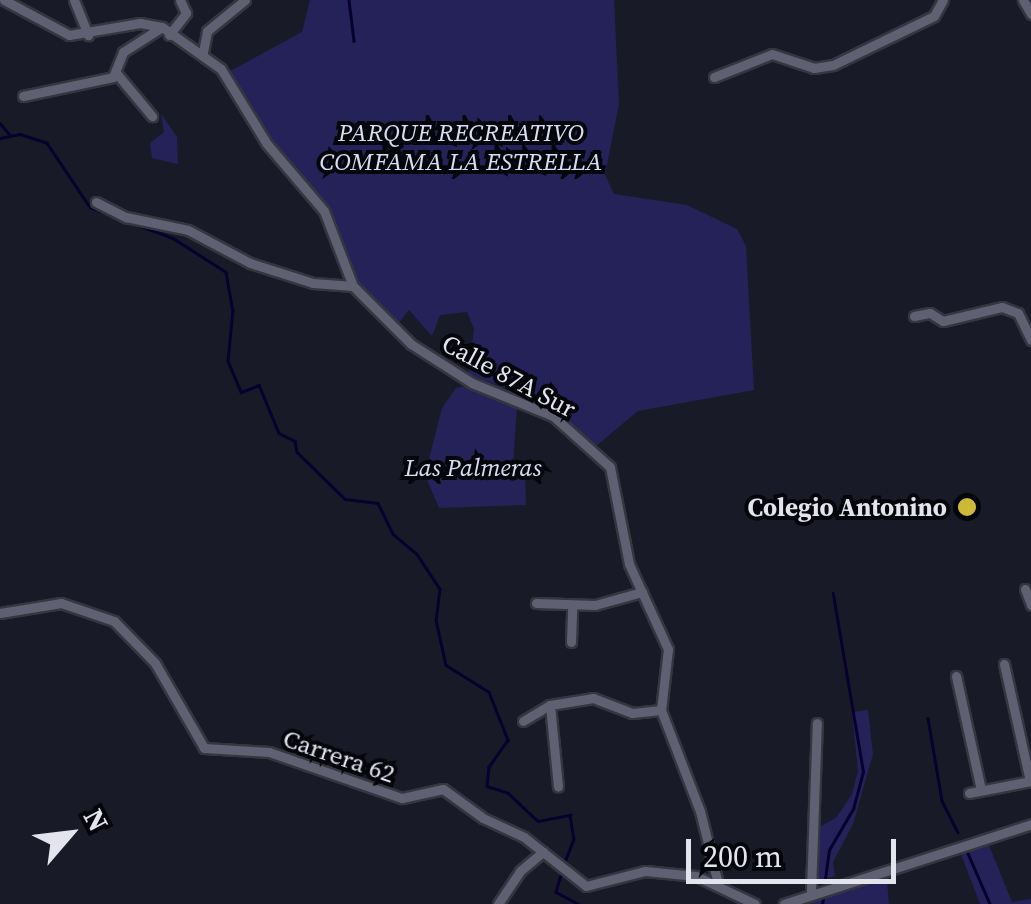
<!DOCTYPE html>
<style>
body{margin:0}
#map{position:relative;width:1031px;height:904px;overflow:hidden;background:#191a28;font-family:"Source Serif 4",serif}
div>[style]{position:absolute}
.green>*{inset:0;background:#242258}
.stream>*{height:2.5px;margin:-1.25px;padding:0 1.25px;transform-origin:1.25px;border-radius:1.25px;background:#08002e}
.roads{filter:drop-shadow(2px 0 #363641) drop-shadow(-2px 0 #363641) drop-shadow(0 2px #363641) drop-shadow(0 -2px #363641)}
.minor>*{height:9px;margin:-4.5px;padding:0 4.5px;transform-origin:4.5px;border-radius:4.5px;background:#5f6172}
.dots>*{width:28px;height:28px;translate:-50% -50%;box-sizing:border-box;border:5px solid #05060b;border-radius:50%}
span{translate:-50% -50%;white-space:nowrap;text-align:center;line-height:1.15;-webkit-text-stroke:8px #05060b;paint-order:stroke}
.park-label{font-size:25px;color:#dadcf1;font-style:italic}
.street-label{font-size:25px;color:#e3e4ee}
.poi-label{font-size:25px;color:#e3e4ee;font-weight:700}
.right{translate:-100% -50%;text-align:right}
.north{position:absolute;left:20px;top:784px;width:100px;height:100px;-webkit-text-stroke:8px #05060b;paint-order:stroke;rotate:62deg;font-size:28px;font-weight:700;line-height:40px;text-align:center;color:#e3e4ee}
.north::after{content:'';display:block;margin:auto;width:35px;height:45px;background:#e3e4ee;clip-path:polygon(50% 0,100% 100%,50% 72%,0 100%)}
.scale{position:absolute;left:686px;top:839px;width:210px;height:45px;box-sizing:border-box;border:5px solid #e3e4ee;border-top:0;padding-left:12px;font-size:30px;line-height:35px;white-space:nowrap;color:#e3e4ee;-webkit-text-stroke:8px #05060b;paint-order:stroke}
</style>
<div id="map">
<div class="green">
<i style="clip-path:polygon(310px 0,614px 0,619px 104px,605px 175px,614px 194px,687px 205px,737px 229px,746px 246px,754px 390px,638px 411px,596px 446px,531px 398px,468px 374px,474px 329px,467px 312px,440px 315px,432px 336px,409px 310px,398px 324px,353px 279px,330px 209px,296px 177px,230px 71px,302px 32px)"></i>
<i style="clip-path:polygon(161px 114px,177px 137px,178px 164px,152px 158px,150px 143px,164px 132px)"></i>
<i style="clip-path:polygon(465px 386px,517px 405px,513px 466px,525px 466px,526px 505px,439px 508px,425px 475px,442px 408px,456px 388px)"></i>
<i style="clip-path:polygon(868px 710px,873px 754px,853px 824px,833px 862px,835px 876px,817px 881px,817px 828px,836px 818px,852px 794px,858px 771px,852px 712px)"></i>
<i style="clip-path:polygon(988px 843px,1012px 902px,1031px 899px,1031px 904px,980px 904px,961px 854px)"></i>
<i style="clip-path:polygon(887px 881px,889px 904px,811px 904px,809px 893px)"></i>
</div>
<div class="stream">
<i style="left:349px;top:0;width:41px;rotate:83deg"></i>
<i style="left:0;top:123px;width:16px;rotate:50deg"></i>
<i style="left:0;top:138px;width:20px;rotate:-11deg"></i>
<i style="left:20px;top:134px;width:28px;rotate:18deg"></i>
<i style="left:47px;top:143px;width:77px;rotate:56.1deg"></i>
<i style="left:90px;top:207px;width:89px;rotate:20.5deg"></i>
<i style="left:173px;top:238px;width:63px;rotate:32.7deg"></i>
<i style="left:226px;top:272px;width:39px;rotate:80deg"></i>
<i style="left:233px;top:310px;width:51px;rotate:95.6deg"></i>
<i style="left:228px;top:361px;width:34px;rotate:67deg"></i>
<i style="left:241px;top:392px;width:19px;rotate:-21deg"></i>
<i style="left:259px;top:385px;width:52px;rotate:67.4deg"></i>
<i style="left:279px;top:433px;width:18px;rotate:27deg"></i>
<i style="left:295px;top:441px;width:11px;rotate:80deg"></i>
<i style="left:297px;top:452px;width:67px;rotate:44.4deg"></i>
<i style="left:345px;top:499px;width:33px;rotate:7deg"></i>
<i style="left:378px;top:503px;width:34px;rotate:64deg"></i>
<i style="left:393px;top:534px;width:31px;rotate:40deg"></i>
<i style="left:417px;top:554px;width:42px;rotate:56.7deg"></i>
<i style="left:440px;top:589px;width:31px;rotate:97deg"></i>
<i style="left:436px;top:620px;width:46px;rotate:77.5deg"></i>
<i style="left:446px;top:665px;width:51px;rotate:32.1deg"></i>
<i style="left:489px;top:692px;width:52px;rotate:68.4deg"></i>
<i style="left:508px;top:740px;width:33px;rotate:125deg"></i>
<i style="left:489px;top:767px;width:19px;rotate:96deg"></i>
<i style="left:487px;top:786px;width:22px;rotate:18deg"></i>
<i style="left:508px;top:793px;width:41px;rotate:43deg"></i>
<i style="left:538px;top:821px;width:33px;rotate:-11deg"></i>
<i style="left:570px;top:815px;width:24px;rotate:81deg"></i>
<i style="left:574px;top:839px;width:28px;rotate:111deg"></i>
<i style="left:928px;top:718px;width:84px;rotate:80.4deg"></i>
<i style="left:942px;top:801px;width:35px;rotate:63deg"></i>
<i style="left:967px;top:851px;width:58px;rotate:66.5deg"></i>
<i style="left:562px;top:872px;width:21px;rotate:107deg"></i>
<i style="left:556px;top:892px;width:26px;rotate:28deg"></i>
<i style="left:824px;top:886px;width:36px;rotate:-82deg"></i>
<i style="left:829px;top:850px;width:48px;rotate:-59.7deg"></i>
<i style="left:853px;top:809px;width:38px;rotate:-75deg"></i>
<i style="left:863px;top:772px;width:181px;rotate:-99.6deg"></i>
<i style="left:822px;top:904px;width:10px;rotate:-79deg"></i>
</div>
<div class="roads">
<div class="minor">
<i style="left:4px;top:0;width:74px;rotate:28.3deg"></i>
<i style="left:69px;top:35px;width:72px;rotate:-9.6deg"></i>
<i style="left:140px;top:23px;width:22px;rotate:10deg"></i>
<i style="left:74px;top:0;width:38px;rotate:68deg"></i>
<i style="left:1023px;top:0;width:16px;rotate:60deg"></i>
<i style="left:162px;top:27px;width:72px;rotate:35.4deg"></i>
<i style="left:221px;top:69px;width:88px;rotate:58.5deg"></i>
<i style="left:267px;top:144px;width:88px;rotate:49.6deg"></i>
<i style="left:324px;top:211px;width:80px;rotate:68.9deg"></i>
<i style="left:353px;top:286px;width:82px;rotate:45deg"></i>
<i style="left:411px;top:344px;width:72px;rotate:32.6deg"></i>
<i style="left:472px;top:383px;width:87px;rotate:22.2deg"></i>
<i style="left:553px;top:416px;width:76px;rotate:41.8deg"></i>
<i style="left:610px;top:467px;width:99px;rotate:78.9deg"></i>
<i style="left:629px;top:564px;width:94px;rotate:65.4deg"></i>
<i style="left:668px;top:649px;width:61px;rotate:96.5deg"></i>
<i style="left:661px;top:710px;width:108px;rotate:68.9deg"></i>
<i style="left:700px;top:811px;width:75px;rotate:76.1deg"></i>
<i style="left:169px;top:35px;width:28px;rotate:-52deg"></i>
<i style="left:186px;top:13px;width:14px;rotate:-115deg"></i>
<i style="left:203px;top:52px;width:21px;rotate:-79deg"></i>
<i style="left:207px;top:31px;width:49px;rotate:-39.2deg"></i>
<i style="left:117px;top:74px;width:55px;rotate:50.2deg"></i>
<i style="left:714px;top:77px;width:62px;rotate:-21.6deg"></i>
<i style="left:772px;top:54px;width:44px;rotate:18.4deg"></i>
<i style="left:814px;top:68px;width:19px;rotate:-9deg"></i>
<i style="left:833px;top:65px;width:112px;rotate:-25.9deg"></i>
<i style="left:934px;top:16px;width:18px;rotate:-61deg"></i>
<i style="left:23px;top:96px;width:92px;rotate:-11.9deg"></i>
<i style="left:113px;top:77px;width:27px;rotate:-68deg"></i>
<i style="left:123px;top:52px;width:46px;rotate:-32.7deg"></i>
<i style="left:96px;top:202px;width:34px;rotate:27deg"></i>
<i style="left:126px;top:217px;width:63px;rotate:11.8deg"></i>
<i style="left:188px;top:230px;width:70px;rotate:28deg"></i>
<i style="left:250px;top:263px;width:66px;rotate:17.6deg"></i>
<i style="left:313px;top:283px;width:40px;rotate:4.3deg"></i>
<i style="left:914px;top:316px;width:16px;rotate:-11deg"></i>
<i style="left:930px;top:313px;width:15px;rotate:32deg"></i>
<i style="left:943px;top:321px;width:61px;rotate:-13.3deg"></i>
<i style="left:1002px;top:307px;width:17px;rotate:21deg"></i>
<i style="left:1018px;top:313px;width:30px;rotate:64deg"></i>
<i style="left:1025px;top:589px;width:17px;rotate:69deg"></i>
<i style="left:536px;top:603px;width:59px;rotate:1.9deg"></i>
<i style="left:595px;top:605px;width:49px;rotate:-15.5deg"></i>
<i style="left:0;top:613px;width:62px;rotate:-9.3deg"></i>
<i style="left:61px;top:603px;width:56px;rotate:18.8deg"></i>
<i style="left:114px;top:621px;width:59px;rotate:45.7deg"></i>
<i style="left:155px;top:663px;width:98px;rotate:60deg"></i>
<i style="left:204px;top:748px;width:65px;rotate:3.5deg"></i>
<i style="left:269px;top:752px;width:141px;rotate:19.1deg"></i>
<i style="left:402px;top:798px;width:42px;rotate:-12.4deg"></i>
<i style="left:443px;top:789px;width:49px;rotate:35.9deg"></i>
<i style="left:483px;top:818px;width:45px;rotate:24.9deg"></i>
<i style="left:524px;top:837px;width:79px;rotate:38.3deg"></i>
<i style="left:586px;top:886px;width:61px;rotate:-14.3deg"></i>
<i style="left:645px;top:871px;width:51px;rotate:5.6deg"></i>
<i style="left:696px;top:876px;width:65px;rotate:25.4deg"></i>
<i style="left:571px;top:642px;width:37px;rotate:-88deg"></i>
<i style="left:1004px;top:664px;width:120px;rotate:77.5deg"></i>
<i style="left:956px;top:676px;width:117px;rotate:77.6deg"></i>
<i style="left:550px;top:705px;width:82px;rotate:84.4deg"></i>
<i style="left:523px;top:721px;width:31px;rotate:-31deg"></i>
<i style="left:550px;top:705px;width:44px;rotate:-9.2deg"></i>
<i style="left:593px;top:698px;width:42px;rotate:21deg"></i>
<i style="left:632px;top:713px;width:29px;rotate:-6deg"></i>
<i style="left:969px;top:793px;width:63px;rotate:-11deg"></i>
<i style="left:811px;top:891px;width:168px;rotate:-88deg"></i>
<i style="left:498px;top:904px;width:40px;rotate:-56deg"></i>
<i style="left:520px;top:871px;width:30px;rotate:-40deg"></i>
<i style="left:784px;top:904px;width:260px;rotate:-17.9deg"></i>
</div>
</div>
<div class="dots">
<i style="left:967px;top:507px;background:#ccb938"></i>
</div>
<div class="park-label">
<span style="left:461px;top:147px">PARQUE RECREATIVO<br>COMFAMA LA ESTRELLA</span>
<span style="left:473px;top:467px">Las Palmeras</span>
</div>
<div class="street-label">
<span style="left:509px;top:376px;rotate:28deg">Calle 87A Sur</span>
<span style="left:339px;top:756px;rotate:19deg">Carrera 62</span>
</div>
<div class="poi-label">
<span class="right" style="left:947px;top:507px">Colegio Antonino</span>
</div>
<div class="north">N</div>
<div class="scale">200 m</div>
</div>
